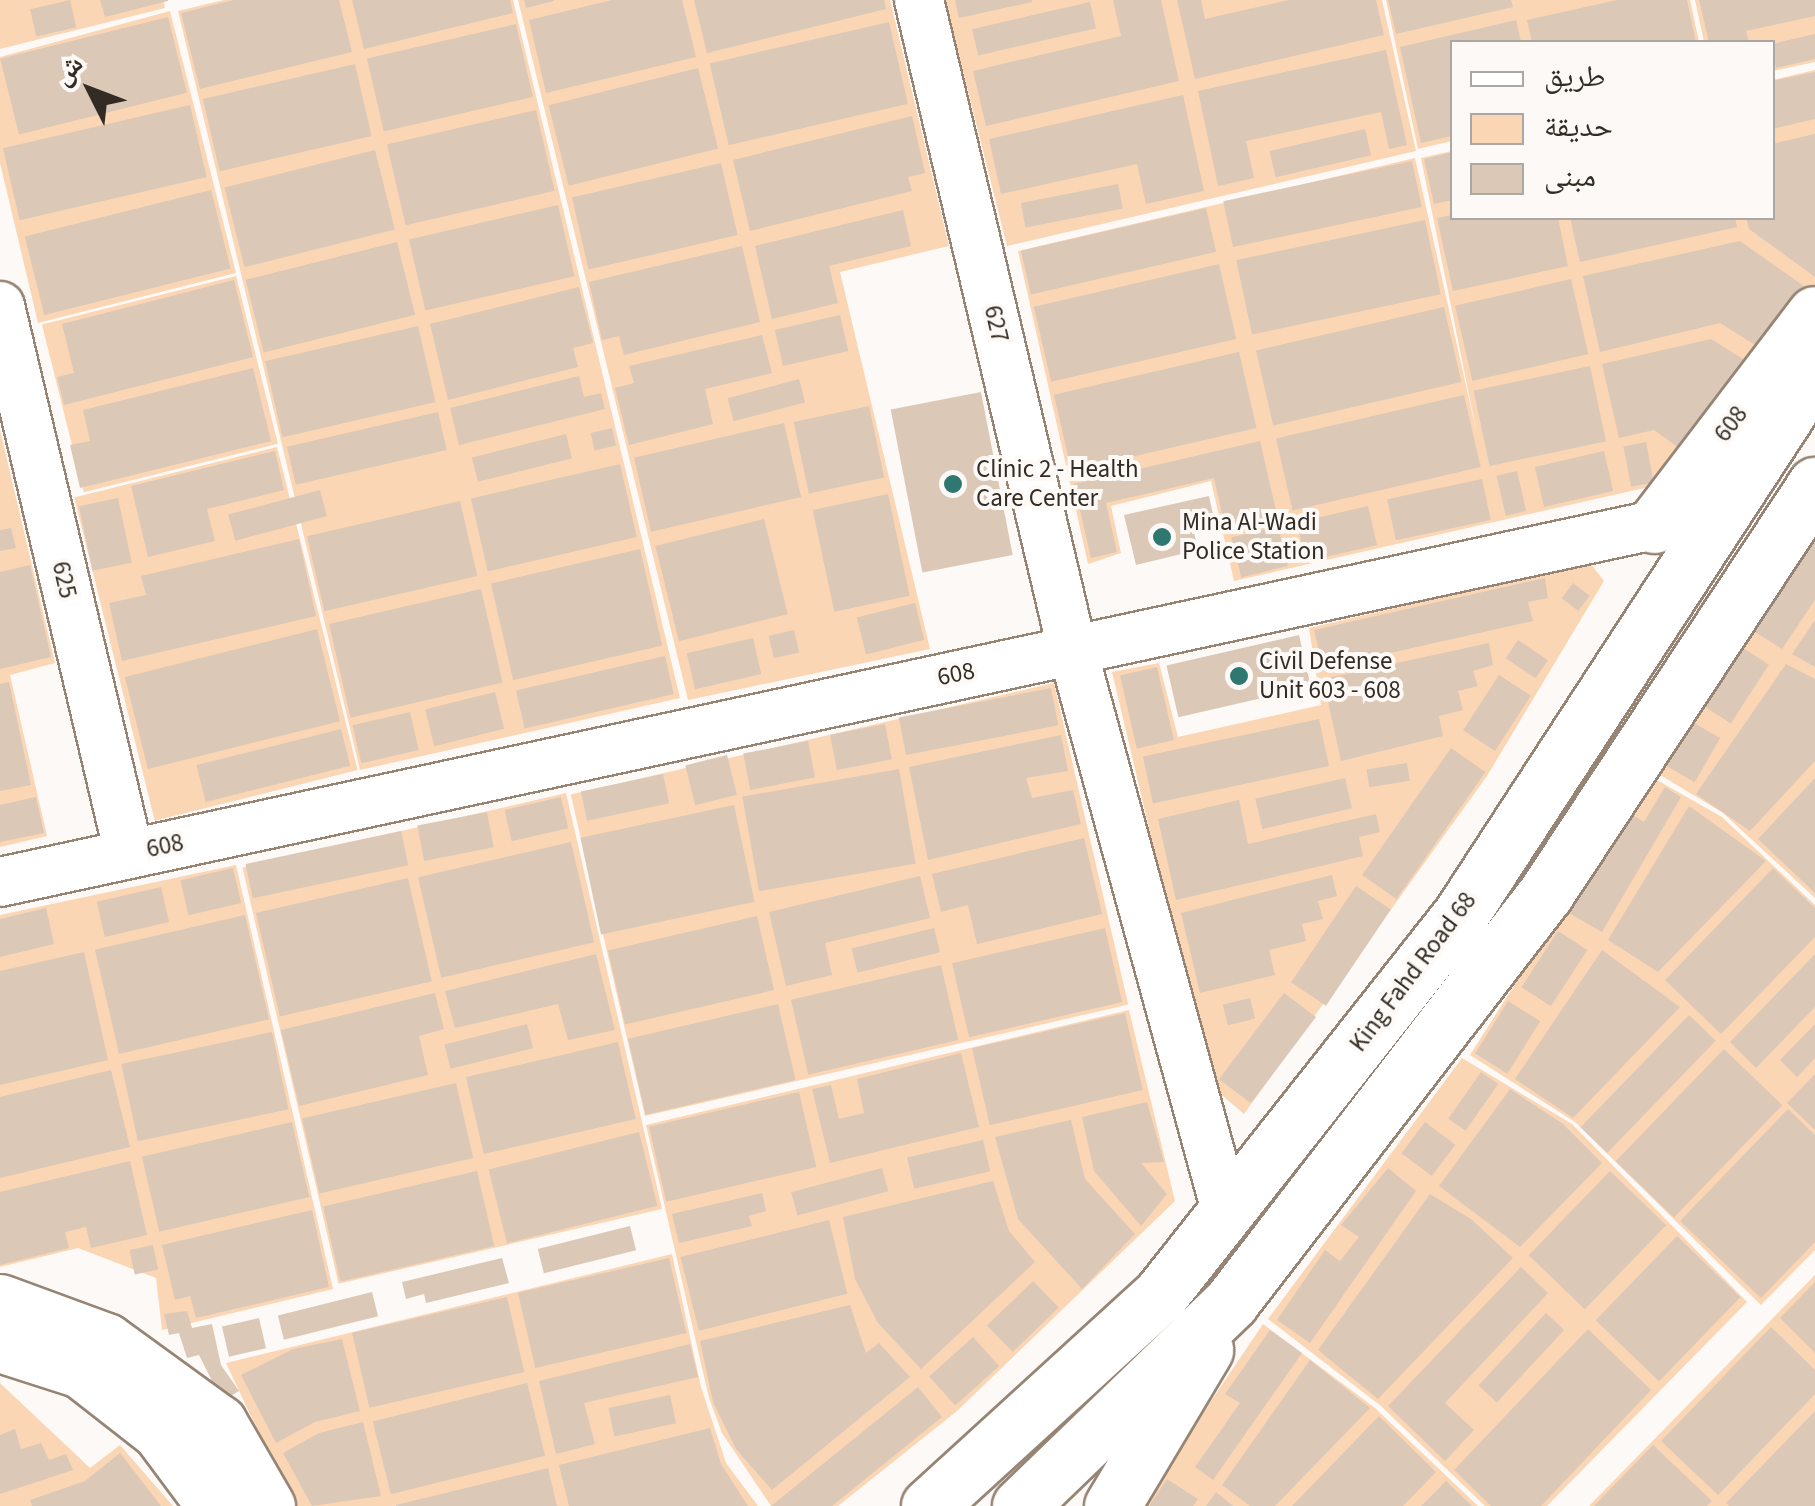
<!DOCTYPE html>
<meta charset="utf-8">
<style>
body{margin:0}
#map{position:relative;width:1815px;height:1506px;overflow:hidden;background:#fdf9f6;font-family:"Source Sans 3","Noto Naskh Arabic",sans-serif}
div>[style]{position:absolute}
.green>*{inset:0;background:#fbd6b4;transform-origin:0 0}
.building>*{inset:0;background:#dbc8b7;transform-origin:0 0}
.roads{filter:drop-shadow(2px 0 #968575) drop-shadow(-2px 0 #968575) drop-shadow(0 2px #968575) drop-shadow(0 -2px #968575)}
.minor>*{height:48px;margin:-24px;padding:0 24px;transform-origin:24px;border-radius:24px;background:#fff}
.major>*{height:55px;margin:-27.5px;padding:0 27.5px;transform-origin:27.5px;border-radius:27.5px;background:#fff}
.dots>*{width:28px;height:28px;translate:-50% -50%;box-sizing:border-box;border:5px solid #fdf9f6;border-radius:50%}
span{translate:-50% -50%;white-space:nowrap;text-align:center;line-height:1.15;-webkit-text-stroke:8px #fdf9f6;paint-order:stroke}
.street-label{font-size:25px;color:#332c25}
.poi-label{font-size:25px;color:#332c25}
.left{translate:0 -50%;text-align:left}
.legend{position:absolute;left:1450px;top:40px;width:325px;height:180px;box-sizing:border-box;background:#fdf9f6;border:2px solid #aca7a2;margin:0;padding:12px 18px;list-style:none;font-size:30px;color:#332c25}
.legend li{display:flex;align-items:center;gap:20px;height:50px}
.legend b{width:50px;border:2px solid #aca7a2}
.north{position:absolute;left:40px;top:40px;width:100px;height:100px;-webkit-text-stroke:8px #fdf9f6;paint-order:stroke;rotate:312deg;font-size:28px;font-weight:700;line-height:40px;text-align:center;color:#332c25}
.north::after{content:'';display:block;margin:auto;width:35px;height:45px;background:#332c25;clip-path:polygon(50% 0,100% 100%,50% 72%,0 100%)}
</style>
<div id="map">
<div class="green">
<i style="clip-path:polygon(0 0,163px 0,165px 8px,0 49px)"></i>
<i style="clip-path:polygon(224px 0,513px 0,680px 698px,360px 770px,178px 11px)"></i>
<i style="clip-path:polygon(518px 0,890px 0,949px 246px,840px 272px,930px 649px,688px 700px)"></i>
<i style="clip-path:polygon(945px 0,1382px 0,1416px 151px,1007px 246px)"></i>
<i style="clip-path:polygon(1386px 0,1690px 0,1699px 42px,1452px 42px,1452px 141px,1418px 149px)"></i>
<i style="clip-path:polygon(1695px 0,1815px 0,1815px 62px,1773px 71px,1772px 42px,1704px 42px)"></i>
<i style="clip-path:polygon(170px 11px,236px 273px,38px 323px,0 163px,0 57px)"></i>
<i style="clip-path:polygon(1815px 70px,1815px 291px,1671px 482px,1234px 581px,1211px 481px,1111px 506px,1121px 553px,1088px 564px,1018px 251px,1415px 158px,1478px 439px,1421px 158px,1452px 151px,1452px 218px,1772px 218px,1773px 80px)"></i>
<i style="left:236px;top:276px;width:173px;height:200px;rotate:76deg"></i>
<i style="clip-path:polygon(0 430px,55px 663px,10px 675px,47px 836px,0 847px)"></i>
<i style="left:277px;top:447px;width:333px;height:209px;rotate:76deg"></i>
<i style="clip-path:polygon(1815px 525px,1815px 898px,1723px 813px,1652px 770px)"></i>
<i style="clip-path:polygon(1590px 563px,1604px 581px,1487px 776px,1244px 1114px,1210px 1085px,1112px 672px,1159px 663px,1178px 737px,1321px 705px,1309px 628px)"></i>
<i style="left:1054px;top:683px;width:330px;height:496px;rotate:77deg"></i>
<i style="clip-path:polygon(1648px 775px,1722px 817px,1815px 905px,1815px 1250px,1761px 1305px,1575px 1122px,1470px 1055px)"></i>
<i style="left:566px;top:793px;width:427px;height:332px;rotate:77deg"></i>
<i style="clip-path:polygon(236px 865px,333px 1289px,162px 1330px,156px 1278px,78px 1248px,0 1267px,0 915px)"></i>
<i style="clip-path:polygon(1129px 1010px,1175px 1201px,957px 1411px,838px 1506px,771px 1506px,722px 1433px,709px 1398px,646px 1125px)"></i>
<i style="clip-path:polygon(1462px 1058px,1572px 1124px,1747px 1302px,1547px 1506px,1485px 1506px,1381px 1406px,1268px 1319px)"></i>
<i style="clip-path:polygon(672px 1254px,701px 1387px,726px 1463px,758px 1506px,293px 1506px,226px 1363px)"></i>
<i style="clip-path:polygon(1815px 1275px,1815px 1506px,1589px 1506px)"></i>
<i style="clip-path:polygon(1263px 1324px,1375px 1408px,1478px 1506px,1140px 1506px)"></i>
<i style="clip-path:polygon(0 1383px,90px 1468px,120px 1445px,173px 1506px,0 1506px)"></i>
</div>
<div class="building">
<i style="left:70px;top:0;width:28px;height:41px;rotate:77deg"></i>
<i style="clip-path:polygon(100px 0,168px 0,168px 1px,105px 17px)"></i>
<i style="clip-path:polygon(233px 0,339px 0,352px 52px,200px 89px,181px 13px)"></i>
<i style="clip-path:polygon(352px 0,510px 0,513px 13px,364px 49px)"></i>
<i style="clip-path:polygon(524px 0,554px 0,554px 1px,526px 8px)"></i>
<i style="clip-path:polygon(612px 0,682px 0,696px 57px,546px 93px,529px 20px)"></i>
<i style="clip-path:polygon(694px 0,884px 0,886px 9px,707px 53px)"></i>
<i style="clip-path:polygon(955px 0,1032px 0,1032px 2px,959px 18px)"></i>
<i style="clip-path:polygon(1113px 0,1161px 0,1179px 81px,986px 126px,973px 71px,1121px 36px)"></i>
<i style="clip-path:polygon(1177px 0,1201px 0,1205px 19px,1289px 0,1376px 0,1384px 35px,1195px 79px)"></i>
<i style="clip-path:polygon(1388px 0,1511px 0,1513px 7px,1396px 34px)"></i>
<i style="clip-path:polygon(1617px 0,1687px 0,1696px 42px,1532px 42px,1527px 20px)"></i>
<i style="clip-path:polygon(1699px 0,1815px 0,1815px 16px,1746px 31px,1749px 42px,1709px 42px)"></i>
<i style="left:1090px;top:2px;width:27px;height:121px;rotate:77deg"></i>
<i style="left:168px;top:17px;width:78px;height:173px;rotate:76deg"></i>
<i style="clip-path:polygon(1516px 20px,1521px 42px,1452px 42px,1452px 136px,1421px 143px,1400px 47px)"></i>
<i style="left:889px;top:22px;width:84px;height:184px;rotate:77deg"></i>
<i style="left:516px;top:24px;width:75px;height:153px;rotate:77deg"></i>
<i style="clip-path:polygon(1815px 34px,1815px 59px,1776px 68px,1772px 44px)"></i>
<i style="clip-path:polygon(1386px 50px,1407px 145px,1389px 149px,1381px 112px,1246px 141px,1254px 178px,1218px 186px,1198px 91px)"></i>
<i style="left:355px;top:64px;width:74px;height:156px;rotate:77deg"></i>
<i style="left:698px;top:68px;width:83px;height:154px;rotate:76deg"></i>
<i style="clip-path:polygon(1815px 72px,1815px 119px,1772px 129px,1772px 81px)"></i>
<i style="clip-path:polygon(1183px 95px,1204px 191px,1146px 204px,1137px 164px,1001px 194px,989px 139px)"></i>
<i style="left:190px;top:105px;width:74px;height:192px;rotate:77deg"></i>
<i style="left:536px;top:110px;width:83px;height:153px;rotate:77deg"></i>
<i style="clip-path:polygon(912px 116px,925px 173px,908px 177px,912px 191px,750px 231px,733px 160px)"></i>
<i style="left:1365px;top:129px;width:27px;height:98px;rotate:77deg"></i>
<i style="clip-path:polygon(1815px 134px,1815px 277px,1749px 229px,1746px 218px,1772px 218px,1772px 144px)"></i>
<i style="left:375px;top:150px;width:82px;height:155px;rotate:76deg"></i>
<i style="clip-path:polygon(1452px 152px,1452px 200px,1434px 204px,1424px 159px)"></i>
<i style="left:1412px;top:161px;width:47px;height:193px;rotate:78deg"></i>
<i style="left:721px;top:163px;width:74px;height:153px;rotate:77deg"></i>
<i style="left:1118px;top:184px;width:25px;height:99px;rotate:79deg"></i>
<i style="left:211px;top:190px;width:81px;height:192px;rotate:76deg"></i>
<i style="left:558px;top:205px;width:73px;height:153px;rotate:77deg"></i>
<i style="left:1206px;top:208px;width:45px;height:190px;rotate:77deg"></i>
<i style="clip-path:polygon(903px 210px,911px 246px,829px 266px,838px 303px,772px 319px,755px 246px)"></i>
<i style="clip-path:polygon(1452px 215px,1558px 218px,1568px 266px,1453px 291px,1437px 218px)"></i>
<i style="clip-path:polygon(1570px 218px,1735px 218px,1737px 227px,1580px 262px)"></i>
<i style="left:1425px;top:220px;width:76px;height:193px;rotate:78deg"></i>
<i style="clip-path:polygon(1740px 241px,1808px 289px,1760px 348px,1720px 323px,1600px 352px,1583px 276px)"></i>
<i style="left:397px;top:242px;width:75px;height:156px;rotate:76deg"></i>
<i style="clip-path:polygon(742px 246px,760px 322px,624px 355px,619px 336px,602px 340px,589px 282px)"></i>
<i style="left:1219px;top:264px;width:77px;height:190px;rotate:77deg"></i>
<i style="left:1571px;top:279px;width:77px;height:119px;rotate:77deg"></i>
<i style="clip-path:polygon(234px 280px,253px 357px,64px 405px,57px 377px,74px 373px,62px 324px)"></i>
<i style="clip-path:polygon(579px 287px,593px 343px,573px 348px,578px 367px,448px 400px,430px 324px)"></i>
<i style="left:1444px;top:307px;width:77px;height:193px;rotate:77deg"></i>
<i style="left:840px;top:315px;width:37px;height:67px;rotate:77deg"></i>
<i style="left:418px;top:326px;width:78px;height:157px;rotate:77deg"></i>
<i style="clip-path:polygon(762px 335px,772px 373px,705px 389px,713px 424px,629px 445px,615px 388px,634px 383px,629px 366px)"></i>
<i style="clip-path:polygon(1711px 339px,1751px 364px,1686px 453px,1654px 430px,1619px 438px,1602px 364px)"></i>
<i style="left:1239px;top:352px;width:78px;height:190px;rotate:77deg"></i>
<i style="left:1590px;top:366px;width:77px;height:119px;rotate:78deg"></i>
<i style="clip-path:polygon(253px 368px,271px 441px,80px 488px,70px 445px,90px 441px,83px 410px)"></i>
<i style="clip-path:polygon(579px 376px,584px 397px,601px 393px,605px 409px,459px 445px,450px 408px)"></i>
<i style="left:799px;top:379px;width:24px;height:74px;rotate:75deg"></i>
<i style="left:981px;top:392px;width:166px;height:92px;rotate:79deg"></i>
<i style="left:1464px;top:395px;width:74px;height:193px;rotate:77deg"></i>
<i style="left:869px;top:406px;width:73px;height:77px;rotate:78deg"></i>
<i style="left:438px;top:412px;width:39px;height:155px;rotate:77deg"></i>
<i style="left:784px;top:423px;width:76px;height:154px;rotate:77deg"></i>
<i style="left:612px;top:428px;width:18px;height:22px;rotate:77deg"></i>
<i style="left:566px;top:434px;width:25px;height:97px;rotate:76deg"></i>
<i style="clip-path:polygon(1260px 441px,1277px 515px,1225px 527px,1214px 478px,1106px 503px,1117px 552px,1091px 558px,1074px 484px)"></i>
<i style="left:1646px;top:442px;width:41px;height:23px;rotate:79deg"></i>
<i style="clip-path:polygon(275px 451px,284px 490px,207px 509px,215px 541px,148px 557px,131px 486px)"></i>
<i style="left:1604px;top:451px;width:41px;height:71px;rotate:77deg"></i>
<i style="left:620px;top:464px;width:75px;height:153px;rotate:77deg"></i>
<i style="left:1517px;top:471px;width:41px;height:21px;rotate:77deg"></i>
<i style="left:1482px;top:479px;width:42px;height:97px;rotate:78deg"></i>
<i style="left:320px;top:490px;width:27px;height:95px;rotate:75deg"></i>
<i style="left:888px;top:494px;width:104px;height:77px;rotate:78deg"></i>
<i style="clip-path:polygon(1209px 496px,1214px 519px,1192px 524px,1198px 550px,1136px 565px,1124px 515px)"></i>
<i style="left:118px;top:498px;width:66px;height:40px;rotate:78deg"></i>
<i style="left:460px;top:501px;width:77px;height:157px;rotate:77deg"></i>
<i style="left:1368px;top:506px;width:40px;height:73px;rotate:77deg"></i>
<i style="left:764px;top:519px;width:98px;height:112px;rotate:76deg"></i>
<i style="left:1278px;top:526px;width:41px;height:48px;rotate:76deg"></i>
<i style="clip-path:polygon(1815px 527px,1815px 600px,1782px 649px,1749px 628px)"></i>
<i style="clip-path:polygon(11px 528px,16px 548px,0 551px,0 530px)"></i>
<i style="clip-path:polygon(299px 539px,316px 616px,122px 661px,109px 603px,146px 595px,141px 576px)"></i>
<i style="left:640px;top:549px;width:99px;height:153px;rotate:77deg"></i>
<i style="clip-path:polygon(30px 565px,51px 657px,0 669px,0 572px)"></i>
<i style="clip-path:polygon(1545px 578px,1548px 598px,1528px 602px,1533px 621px,1323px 668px,1314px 630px)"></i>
<i style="left:1573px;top:583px;width:21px;height:19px;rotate:37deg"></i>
<i style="left:481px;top:589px;width:96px;height:156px;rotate:77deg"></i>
<i style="left:915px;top:603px;width:38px;height:60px;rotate:76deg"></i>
<i style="clip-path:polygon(1815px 620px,1815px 667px,1792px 654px)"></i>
<i style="left:317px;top:629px;width:95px;height:198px;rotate:76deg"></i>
<i style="left:794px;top:630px;width:23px;height:26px;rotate:77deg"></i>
<i style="left:1299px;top:635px;width:53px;height:136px;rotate:77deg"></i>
<i style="left:753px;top:638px;width:37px;height:68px;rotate:77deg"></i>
<i style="left:1518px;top:640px;width:36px;height:22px;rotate:34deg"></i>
<i style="clip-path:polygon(1489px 643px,1493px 665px,1473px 671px,1478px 686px,1458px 691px,1463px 710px,1439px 716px,1443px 736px,1341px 761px,1323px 679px)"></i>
<i style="left:1737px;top:644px;width:38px;height:70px;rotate:33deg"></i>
<i style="left:665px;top:656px;width:39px;height:153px;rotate:77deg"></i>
<i style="clip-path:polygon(1786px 664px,1815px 679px,1815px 761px,1750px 831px,1696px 794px)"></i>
<i style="left:1157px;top:667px;width:75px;height:38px;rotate:77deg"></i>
<i style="left:1499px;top:675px;width:38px;height:66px;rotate:33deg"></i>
<i style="clip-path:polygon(9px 682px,31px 785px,0 791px,0 684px)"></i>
<i style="left:1051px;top:688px;width:38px;height:155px;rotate:79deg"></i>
<i style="left:495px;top:692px;width:38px;height:72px;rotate:76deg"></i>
<i style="left:410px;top:712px;width:39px;height:59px;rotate:77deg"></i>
<i style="left:1319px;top:719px;width:48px;height:180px;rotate:78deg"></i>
<i style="left:1689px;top:720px;width:36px;height:51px;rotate:30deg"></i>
<i style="left:885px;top:724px;width:36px;height:56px;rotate:79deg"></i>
<i style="left:341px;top:729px;width:38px;height:149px;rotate:76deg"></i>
<i style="clip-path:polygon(1061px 735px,1068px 771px,1026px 778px,1032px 798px,1073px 790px,1081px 824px,928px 860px,909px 767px)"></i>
<i style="left:808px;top:741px;width:37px;height:66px;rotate:79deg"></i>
<i style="left:1451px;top:748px;width:42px;height:155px;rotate:35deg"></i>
<i style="left:727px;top:755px;width:41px;height:43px;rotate:76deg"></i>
<i style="left:1407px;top:763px;width:18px;height:41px;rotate:81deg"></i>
<i style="left:899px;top:769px;width:96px;height:159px;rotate:80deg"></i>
<i style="left:663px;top:774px;width:30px;height:84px;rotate:78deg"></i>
<i style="left:1345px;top:778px;width:31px;height:92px;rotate:77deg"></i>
<i style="clip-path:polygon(1815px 778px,1815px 893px,1758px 839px)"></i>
<i style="clip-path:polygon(1665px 787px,1681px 797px,1602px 932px,1569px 913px,1628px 812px,1644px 822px)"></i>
<i style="clip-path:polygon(36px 797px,44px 833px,0 842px,0 805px)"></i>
<i style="left:561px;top:797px;width:32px;height:58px;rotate:77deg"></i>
<i style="clip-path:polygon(1239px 800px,1248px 844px,1376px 814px,1380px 832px,1359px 837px,1363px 856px,1176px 900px,1158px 819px)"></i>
<i style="left:734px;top:805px;width:99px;height:157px;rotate:78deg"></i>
<i style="clip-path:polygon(1689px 806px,1766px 861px,1658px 972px,1608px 940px)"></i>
<i style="left:487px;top:812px;width:36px;height:71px;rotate:79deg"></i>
<i style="left:401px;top:831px;width:35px;height:159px;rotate:78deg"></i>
<i style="clip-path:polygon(1084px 838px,1102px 914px,977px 944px,968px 905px,941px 912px,932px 874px)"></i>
<i style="left:571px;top:842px;width:103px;height:157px;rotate:77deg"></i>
<i style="left:233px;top:868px;width:36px;height:54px;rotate:77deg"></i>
<i style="clip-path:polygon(1773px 868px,1815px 908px,1815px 937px,1721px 1034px,1665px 980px)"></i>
<i style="clip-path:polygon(1332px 875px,1337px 896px,1318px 901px,1323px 919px,1302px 924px,1306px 941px,1269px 950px,1275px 975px,1200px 993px,1181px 913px)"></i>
<i style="clip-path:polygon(920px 876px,930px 918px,825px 943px,832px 975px,786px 986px,769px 912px)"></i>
<i style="left:408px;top:878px;width:106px;height:156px;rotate:77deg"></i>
<i style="left:1356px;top:886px;width:42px;height:116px;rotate:34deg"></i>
<i style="left:161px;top:887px;width:36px;height:66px;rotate:77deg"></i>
<i style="clip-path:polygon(46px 908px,54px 944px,0 957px,0 919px)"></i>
<i style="left:245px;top:915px;width:107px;height:154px;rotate:77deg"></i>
<i style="left:757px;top:916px;width:76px;height:153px;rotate:77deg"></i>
<i style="left:934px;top:928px;width:25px;height:85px;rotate:76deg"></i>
<i style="left:1105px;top:928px;width:76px;height:157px;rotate:77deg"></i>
<i style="left:1558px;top:931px;width:35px;height:67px;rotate:33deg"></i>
<i style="clip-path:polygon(1602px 950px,1680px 1007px,1573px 1118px,1515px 1079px)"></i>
<i style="clip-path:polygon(84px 952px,108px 1060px,0 1085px,0 971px)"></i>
<i style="clip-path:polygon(596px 954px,615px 1030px,568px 1040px,558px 1004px,455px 1028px,445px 991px)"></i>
<i style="clip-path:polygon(1815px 954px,1815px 1007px,1756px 1068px,1730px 1042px)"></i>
<i style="left:941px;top:965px;width:77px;height:154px;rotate:77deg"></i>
<i style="clip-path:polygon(435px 993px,444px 1029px,419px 1036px,428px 1075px,299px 1106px,281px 1030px)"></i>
<i style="left:1284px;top:993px;width:40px;height:108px;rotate:37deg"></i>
<i style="left:1250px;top:998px;width:21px;height:28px;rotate:76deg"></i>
<i style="left:1508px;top:1001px;width:38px;height:62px;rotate:32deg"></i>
<i style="left:778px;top:1004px;width:78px;height:154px;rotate:77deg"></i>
<i style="left:1125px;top:1013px;width:79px;height:157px;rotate:77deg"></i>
<i style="left:1689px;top:1015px;width:37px;height:156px;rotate:44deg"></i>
<i style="left:527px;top:1024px;width:25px;height:85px;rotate:76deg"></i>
<i style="clip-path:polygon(1815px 1024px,1815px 1058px,1797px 1077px,1780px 1060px)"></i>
<i style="left:272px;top:1032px;width:79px;height:154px;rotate:78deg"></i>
<i style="left:618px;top:1042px;width:79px;height:156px;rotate:77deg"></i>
<i style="left:1724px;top:1049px;width:81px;height:156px;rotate:44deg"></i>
<i style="clip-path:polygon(961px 1053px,979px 1127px,830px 1163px,812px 1089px,831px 1085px,839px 1119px,864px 1113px,857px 1079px)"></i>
<i style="clip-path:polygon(111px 1070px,130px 1147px,0 1178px,0 1097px)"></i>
<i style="left:1481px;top:1072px;width:21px;height:57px;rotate:35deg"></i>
<i style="clip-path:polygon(1815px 1074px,1815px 1130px,1787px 1103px)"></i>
<i style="left:456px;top:1083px;width:77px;height:158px;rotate:77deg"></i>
<i style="clip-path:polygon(1510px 1089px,1563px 1124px,1602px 1163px,1520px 1247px,1439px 1186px)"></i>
<i style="left:799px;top:1092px;width:77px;height:154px;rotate:77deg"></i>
<i style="clip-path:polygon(1147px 1102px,1164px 1162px,1141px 1163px,1167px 1194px,1141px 1226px,1094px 1171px,1082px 1117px)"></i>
<i style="clip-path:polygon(1788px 1109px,1815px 1135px,1815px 1242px,1761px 1298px,1680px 1221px)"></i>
<i style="clip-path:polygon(1071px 1120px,1085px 1179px,1135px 1234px,1082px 1289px,1018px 1219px,995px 1137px)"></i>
<i style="left:292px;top:1122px;width:77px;height:154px;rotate:77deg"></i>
<i style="left:1425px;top:1122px;width:38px;height:39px;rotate:37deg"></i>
<i style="left:639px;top:1132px;width:76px;height:155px;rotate:76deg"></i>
<i style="left:983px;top:1140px;width:32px;height:78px;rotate:77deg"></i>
<i style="clip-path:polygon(130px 1161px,147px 1235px,91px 1248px,86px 1227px,65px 1232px,69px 1248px,0 1265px,0 1192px)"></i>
<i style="left:882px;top:1168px;width:24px;height:94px;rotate:75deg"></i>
<i style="clip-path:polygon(1388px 1168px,1416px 1191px,1310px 1343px,1277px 1320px,1325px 1250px,1340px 1261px,1359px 1237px,1341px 1225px)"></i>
<i style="left:477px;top:1171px;width:77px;height:158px;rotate:77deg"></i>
<i style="left:1610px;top:1171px;width:78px;height:117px;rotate:44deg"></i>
<i style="clip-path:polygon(993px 1181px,1009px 1231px,1035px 1262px,921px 1369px,878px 1323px,855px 1279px,843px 1217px)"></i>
<i style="clip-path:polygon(762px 1193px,766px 1211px,749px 1216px,752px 1226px,679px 1243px,672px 1214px)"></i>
<i style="clip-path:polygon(1430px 1194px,1471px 1219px,1513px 1258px,1378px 1399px,1318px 1350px)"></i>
<i style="clip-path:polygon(312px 1210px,329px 1287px,196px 1318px,190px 1296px,175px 1300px,162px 1245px)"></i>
<i style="left:829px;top:1220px;width:76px;height:153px;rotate:76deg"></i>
<i style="left:630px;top:1226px;width:25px;height:95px;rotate:76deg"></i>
<i style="left:1677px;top:1236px;width:88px;height:117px;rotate:44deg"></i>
<i style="left:153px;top:1245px;width:25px;height:24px;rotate:78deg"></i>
<i style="clip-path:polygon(502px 1258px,509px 1283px,426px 1303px,424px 1294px,406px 1299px,402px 1282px)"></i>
<i style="left:669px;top:1258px;width:77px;height:155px;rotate:77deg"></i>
<i style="clip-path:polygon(1521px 1267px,1548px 1293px,1445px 1403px,1474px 1430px,1445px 1461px,1388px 1406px)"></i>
<i style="left:1033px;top:1281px;width:37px;height:64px;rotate:46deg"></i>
<i style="clip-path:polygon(1815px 1282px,1815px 1353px,1780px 1318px)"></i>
<i style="left:372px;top:1292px;width:25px;height:97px;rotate:76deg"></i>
<i style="left:507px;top:1297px;width:77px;height:159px;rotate:77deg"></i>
<i style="clip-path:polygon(850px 1305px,866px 1353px,879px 1343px,910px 1377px,772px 1490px,736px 1449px,713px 1402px,700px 1341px)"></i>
<i style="clip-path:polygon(187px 1311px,192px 1328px,212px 1324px,221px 1365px,239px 1391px,222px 1401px,199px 1355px,187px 1358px,179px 1333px,169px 1335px,164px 1314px)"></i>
<i style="left:1546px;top:1313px;width:25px;height:99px;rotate:43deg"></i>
<i style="left:259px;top:1318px;width:31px;height:38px;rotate:77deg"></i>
<i style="clip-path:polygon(1771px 1327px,1815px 1370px,1815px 1394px,1718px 1495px,1661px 1441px)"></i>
<i style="clip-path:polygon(1588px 1329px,1651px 1390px,1541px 1506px,1491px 1506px,1454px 1470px)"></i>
<i style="clip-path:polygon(1270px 1330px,1302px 1353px,1213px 1480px,1195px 1467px,1240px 1403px,1225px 1394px)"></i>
<i style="left:973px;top:1337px;width:39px;height:59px;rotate:48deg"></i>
<i style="clip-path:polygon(342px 1339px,360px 1411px,315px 1422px,276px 1443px,241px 1375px,293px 1349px)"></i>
<i style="clip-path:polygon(690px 1344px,698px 1377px,584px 1403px,595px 1444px,556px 1454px,539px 1381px)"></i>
<i style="clip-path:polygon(1310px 1360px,1370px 1408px,1275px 1506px,1250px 1506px,1222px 1485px)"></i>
<i style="left:527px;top:1383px;width:75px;height:159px;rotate:76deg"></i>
<i style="clip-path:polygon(918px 1387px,942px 1417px,832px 1506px,771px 1506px)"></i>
<i style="left:670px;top:1395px;width:29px;height:63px;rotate:78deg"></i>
<i style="clip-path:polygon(1815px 1411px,1815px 1506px,1729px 1506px,1726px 1503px)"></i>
<i style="clip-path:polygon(1379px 1416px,1436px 1472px,1403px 1506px,1292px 1506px)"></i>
<i style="clip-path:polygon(363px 1422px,381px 1496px,312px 1506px,283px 1453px,319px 1433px)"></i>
<i style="clip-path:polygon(710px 1428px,721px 1464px,748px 1506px,569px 1506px,559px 1465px)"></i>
<i style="clip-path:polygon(15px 1429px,21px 1449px,41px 1443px,49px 1460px,66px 1454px,73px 1470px,0 1494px,0 1435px)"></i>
<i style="clip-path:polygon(1653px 1445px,1712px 1501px,1707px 1506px,1594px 1506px)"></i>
<i style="clip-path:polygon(120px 1453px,161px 1506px,32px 1506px,30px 1500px,85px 1481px)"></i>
<i style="clip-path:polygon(548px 1468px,557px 1506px,396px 1506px,396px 1505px)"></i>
<i style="clip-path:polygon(1167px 1479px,1198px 1499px,1193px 1506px,1149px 1506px)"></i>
<i style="clip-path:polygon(1446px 1481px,1472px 1506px,1421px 1506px)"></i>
<i style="clip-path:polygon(1216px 1492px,1233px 1506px,1206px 1506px)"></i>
</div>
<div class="roads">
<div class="minor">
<i style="left:919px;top:0;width:666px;rotate:76.72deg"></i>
<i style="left:1072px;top:648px;width:584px;rotate:74.7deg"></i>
<i style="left:0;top:306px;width:563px;rotate:76.75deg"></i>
<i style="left:0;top:882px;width:1692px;rotate:-12.18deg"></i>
</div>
<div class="major">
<i style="left:1654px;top:525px;width:265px;rotate:-52.7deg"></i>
<i style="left:0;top:1302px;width:113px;rotate:20.2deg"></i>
<i style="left:106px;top:1341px;width:140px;rotate:36deg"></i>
<i style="left:219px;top:1423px;width:96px;rotate:60deg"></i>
<i style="left:0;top:1344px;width:85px;rotate:17.8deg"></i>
<i style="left:81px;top:1370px;width:100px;rotate:38.1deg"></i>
<i style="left:160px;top:1432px;width:92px;rotate:53.4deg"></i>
<i style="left:929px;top:1506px;width:314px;rotate:-42.4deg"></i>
<i style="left:1161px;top:1294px;width:484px;rotate:-51.7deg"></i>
<i style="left:1461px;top:914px;width:648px;rotate:-56.9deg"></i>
<i style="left:1020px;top:1506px;width:293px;rotate:-44deg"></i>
<i style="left:1231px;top:1302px;width:516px;rotate:-52.4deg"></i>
<i style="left:1546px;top:893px;width:489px;rotate:-56.6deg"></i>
<i style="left:1112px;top:1506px;width:182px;rotate:-59.2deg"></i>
</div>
</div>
<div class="dots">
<i style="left:953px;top:484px;background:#2f7771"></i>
<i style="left:1162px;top:537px;background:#2f7771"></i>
<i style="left:1239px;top:676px;background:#2f7771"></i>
</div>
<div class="street-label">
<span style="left:996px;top:324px;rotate:77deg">627</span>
<span style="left:1731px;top:424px;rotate:-53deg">608</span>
<span style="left:64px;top:580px;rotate:77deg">625</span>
<span style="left:956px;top:674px;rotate:-12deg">608</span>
<span style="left:165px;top:846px;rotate:-12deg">608</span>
<span style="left:1413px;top:972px;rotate:-53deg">King Fahd Road 68</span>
</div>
<div class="poi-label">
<span class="left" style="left:976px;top:484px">Clinic 2 - Health<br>Care Center</span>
<span class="left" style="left:1182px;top:537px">Mina Al-Wadi<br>Police Station</span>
<span class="left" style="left:1259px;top:676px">Civil Defense<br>Unit 603 - 608</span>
</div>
<ul class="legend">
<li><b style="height:12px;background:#fff"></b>طريق</li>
<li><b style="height:28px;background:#fbd6b4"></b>حديقة</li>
<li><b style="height:28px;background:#dbc8b7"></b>مبنى</li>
</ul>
<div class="north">ش</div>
</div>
